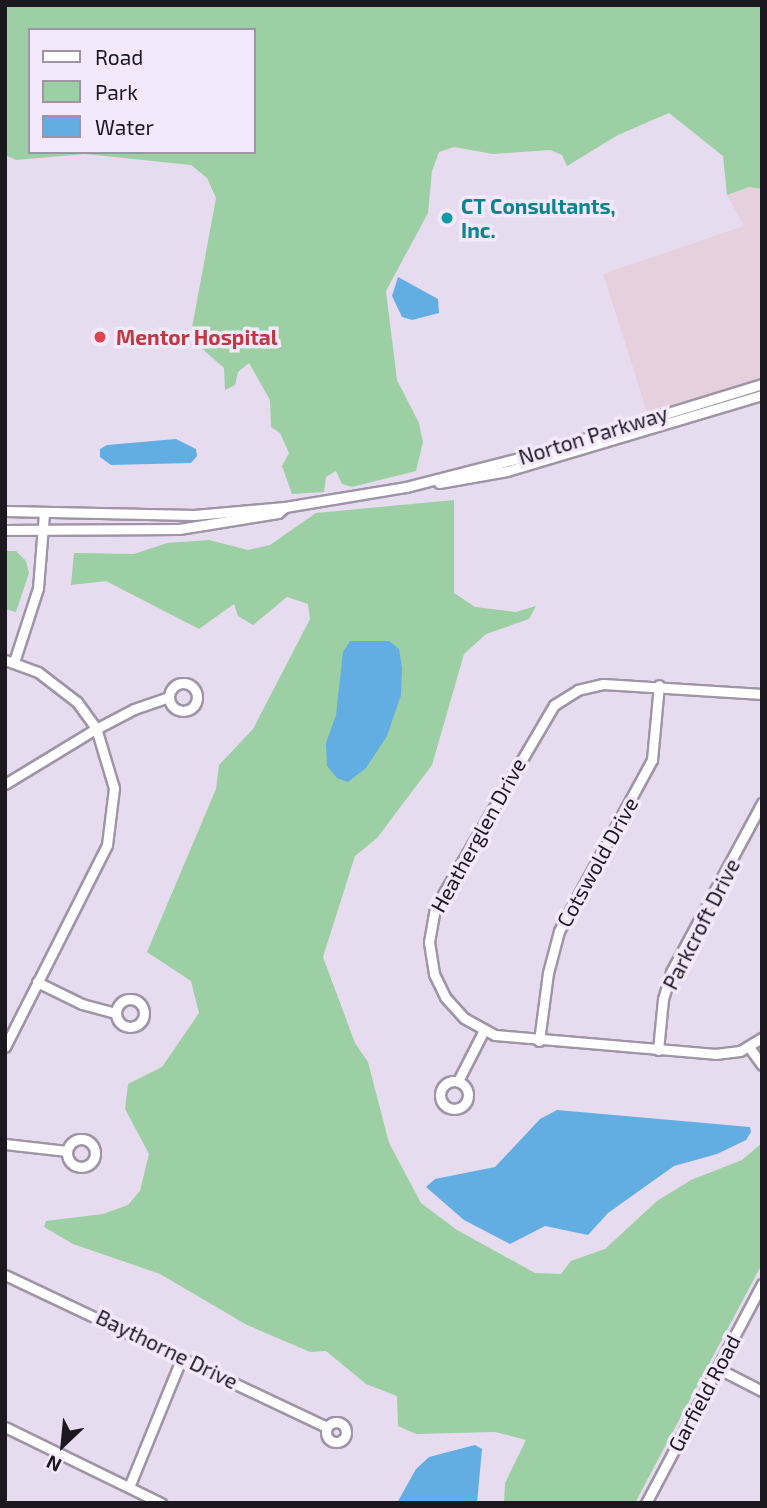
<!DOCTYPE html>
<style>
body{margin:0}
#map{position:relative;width:767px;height:1508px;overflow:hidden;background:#e7dcef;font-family:"Exo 2",sans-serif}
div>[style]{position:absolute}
.commercial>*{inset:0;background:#e6d0dd}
.green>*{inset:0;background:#9ccfa3}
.water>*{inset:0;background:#62aee2}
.roads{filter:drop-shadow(2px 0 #9f95a6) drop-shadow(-2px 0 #9f95a6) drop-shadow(0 2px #9f95a6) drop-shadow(0 -2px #9f95a6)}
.minor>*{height:9px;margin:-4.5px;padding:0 4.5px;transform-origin:4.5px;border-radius:4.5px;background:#fff}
.minor>.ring{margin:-4.5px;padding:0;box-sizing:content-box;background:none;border:9px solid #fff;border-radius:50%}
.dots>*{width:19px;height:19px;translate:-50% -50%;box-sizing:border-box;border:4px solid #f4e9fc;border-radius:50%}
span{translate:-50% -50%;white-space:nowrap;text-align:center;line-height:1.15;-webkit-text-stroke:7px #f4e9fc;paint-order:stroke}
.culture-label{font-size:21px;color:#0d838f;font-weight:700}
.left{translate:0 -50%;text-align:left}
.health-label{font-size:21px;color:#be3a42;font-weight:700}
.street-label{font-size:21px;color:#1c181f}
.frame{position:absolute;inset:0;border:7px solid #1c181f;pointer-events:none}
.legend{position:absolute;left:28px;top:28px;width:228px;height:126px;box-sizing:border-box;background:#f4e9fc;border:2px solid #9e95a4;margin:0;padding:9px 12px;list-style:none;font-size:21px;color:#1c181f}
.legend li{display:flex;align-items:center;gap:14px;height:35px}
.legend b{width:35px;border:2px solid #9e95a4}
.north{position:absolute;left:28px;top:1410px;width:70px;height:70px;-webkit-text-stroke:5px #f4e9fc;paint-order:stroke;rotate:206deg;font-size:19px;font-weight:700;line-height:28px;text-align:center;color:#1c181f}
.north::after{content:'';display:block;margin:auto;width:24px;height:32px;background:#1c181f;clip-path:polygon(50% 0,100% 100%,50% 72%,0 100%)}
</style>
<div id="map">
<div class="commercial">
<i style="clip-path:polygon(749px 187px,762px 189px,762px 381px,648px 415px,603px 274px,744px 226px,727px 195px)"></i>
</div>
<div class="green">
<i style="clip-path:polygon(evenodd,5px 5px,762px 5px,762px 189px,749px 187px,727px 195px,723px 156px,669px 113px,618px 135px,567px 166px,562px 155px,550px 150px,493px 154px,454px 147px,439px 152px,432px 171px,428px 213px,386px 291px,397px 380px,419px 423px,423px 442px,416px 471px,352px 487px,342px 484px,336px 471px,326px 477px,324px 492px,292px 494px,282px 466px,289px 453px,280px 433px,271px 427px,270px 400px,249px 363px,238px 372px,235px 385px,225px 390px,224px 368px,199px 346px,192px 328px,216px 198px,207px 178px,191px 165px,85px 154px,16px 160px,5px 155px,5px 5px,30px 30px,254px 30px,254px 152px,30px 152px,30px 30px)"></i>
<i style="clip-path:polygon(454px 500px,454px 593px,475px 607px,516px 612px,536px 606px,529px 619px,486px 634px,464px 654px,432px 765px,377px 838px,355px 856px,323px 957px,355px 1043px,368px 1062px,389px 1143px,421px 1203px,457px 1230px,535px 1273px,561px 1274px,571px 1261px,605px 1249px,657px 1201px,691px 1180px,742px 1160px,762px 1143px,762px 1264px,635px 1503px,504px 1503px,505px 1483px,526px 1440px,495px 1432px,416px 1434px,398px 1426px,397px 1396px,366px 1384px,326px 1351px,310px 1352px,247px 1325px,160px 1274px,73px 1244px,44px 1227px,46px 1221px,103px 1214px,128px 1205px,140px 1191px,149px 1154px,125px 1109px,128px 1084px,162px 1067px,199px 1013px,191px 981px,147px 952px,216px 789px,219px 765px,253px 729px,310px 619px,308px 604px,287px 597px,253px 625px,238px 616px,234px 604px,199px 629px,106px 581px,71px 585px,74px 553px,134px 554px,167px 543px,209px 540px,248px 550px,270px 545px,316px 513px)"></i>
<i style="clip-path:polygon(5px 551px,16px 551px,26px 561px,29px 573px,16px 612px,5px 609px)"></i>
</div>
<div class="water">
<i style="clip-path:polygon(398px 277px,438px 299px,439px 313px,412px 320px,402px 317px,392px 296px)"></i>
<i style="clip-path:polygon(176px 439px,196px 449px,197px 456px,191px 463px,111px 465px,100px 457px,100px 449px,107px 445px)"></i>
<i style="clip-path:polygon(350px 641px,389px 641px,399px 649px,402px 668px,401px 695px,387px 736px,366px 768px,348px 782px,337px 778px,327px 766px,326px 743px,336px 715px,343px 652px)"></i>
<i style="clip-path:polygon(557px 1110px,750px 1127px,751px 1132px,746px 1140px,717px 1154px,674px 1166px,608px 1213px,588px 1235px,545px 1226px,510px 1244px,464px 1220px,426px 1187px,435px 1179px,495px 1167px,540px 1119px)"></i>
<i style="clip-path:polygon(475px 1445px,482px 1449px,477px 1503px,397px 1503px,416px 1469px,429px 1457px)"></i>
</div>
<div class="roads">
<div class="minor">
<i style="left:439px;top:483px;width:69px;rotate:-10deg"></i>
<i style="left:507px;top:471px;width:266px;rotate:-16.6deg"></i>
<i style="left:5px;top:511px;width:189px;rotate:1.2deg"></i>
<i style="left:194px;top:515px;width:91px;rotate:-5deg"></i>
<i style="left:285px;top:507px;width:123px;rotate:-9.4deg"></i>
<i style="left:406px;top:487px;width:136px;rotate:-14.4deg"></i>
<i style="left:538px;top:453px;width:234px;rotate:-17.1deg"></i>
<i style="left:5px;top:530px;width:174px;rotate:-0.3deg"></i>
<i style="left:179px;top:529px;width:100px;rotate:-9.2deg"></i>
<i style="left:278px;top:513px;width:9px;rotate:-41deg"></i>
<i style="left:5px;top:660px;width:35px;rotate:20deg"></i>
<i style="left:38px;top:672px;width:49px;rotate:37.6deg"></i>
<i style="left:77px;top:702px;width:32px;rotate:54deg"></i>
<i style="left:96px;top:728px;width:63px;rotate:73.3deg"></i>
<i style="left:114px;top:788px;width:57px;rotate:97deg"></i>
<i style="left:107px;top:845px;width:226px;rotate:116.8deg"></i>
<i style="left:14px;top:662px;width:78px;rotate:-72deg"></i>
<i style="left:38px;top:588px;width:75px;rotate:-85.4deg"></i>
<i class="ring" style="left:169px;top:683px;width:19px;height:19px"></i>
<i style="left:762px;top:694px;width:159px;rotate:-176.4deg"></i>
<i style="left:603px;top:684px;width:26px;rotate:167deg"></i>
<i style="left:578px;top:690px;width:28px;rotate:148deg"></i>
<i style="left:554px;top:705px;width:235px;rotate:120.4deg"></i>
<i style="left:435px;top:908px;width:35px;rotate:100deg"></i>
<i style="left:429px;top:942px;width:32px;rotate:81deg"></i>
<i style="left:434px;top:974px;width:25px;rotate:64deg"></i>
<i style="left:445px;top:997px;width:28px;rotate:48deg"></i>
<i style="left:464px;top:1018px;width:35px;rotate:29deg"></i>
<i style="left:495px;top:1035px;width:221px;rotate:4.9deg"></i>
<i style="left:715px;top:1054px;width:25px;rotate:-7deg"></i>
<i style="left:740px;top:1051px;width:26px;rotate:-31deg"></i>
<i style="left:5px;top:784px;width:102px;rotate:-31.3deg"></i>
<i style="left:92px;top:731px;width:47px;rotate:-27.6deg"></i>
<i style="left:134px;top:709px;width:37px;rotate:-19deg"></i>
<i style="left:37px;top:982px;width:50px;rotate:26.1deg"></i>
<i style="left:82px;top:1004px;width:35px;rotate:15deg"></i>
<i class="ring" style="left:116px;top:999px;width:19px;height:19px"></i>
<i style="left:539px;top:1041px;width:69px;rotate:-82.5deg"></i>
<i style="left:548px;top:973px;width:43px;rotate:-75.3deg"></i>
<i style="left:559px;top:931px;width:195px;rotate:-61.5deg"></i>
<i style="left:652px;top:760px;width:75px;rotate:-84.7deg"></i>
<i style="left:749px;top:1047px;width:22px;rotate:54deg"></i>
<i style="left:658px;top:1050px;width:51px;rotate:-84.4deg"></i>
<i style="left:663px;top:999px;width:28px;rotate:-73deg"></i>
<i style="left:671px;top:972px;width:192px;rotate:-61.7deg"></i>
<i style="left:458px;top:1081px;width:57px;rotate:-63deg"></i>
<i class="ring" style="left:440px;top:1081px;width:19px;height:19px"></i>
<i class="ring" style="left:67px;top:1139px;width:19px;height:19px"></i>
<i style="left:5px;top:1144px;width:62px;rotate:6.4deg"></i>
<i style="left:5px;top:1275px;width:356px;rotate:25.3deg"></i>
<i style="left:717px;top:1368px;width:51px;rotate:27.1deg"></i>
<i class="ring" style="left:326px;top:1422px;width:11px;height:11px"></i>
<i style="left:5px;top:1427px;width:174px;rotate:26deg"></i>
<i style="left:129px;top:1487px;width:140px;rotate:-67.8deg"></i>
<i style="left:646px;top:1503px;width:248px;rotate:-62.1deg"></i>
</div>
</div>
<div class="dots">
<i style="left:447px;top:218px;background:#0f9aa8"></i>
<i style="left:100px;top:337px;background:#e0444e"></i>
</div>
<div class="culture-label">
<span class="left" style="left:461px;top:218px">CT Consultants,<br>Inc.</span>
</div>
<div class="health-label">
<span class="left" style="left:116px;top:337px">Mentor Hospital</span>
</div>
<div class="street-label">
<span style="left:593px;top:435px;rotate:-17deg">Norton Parkway</span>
<span style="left:478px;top:835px;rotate:-61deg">Heatherglen Drive</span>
<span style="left:597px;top:862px;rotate:-61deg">Cotswold Drive</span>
<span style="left:701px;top:924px;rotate:-63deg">Parkcroft Drive</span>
<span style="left:167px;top:1349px;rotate:26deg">Baythorne Drive</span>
<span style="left:704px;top:1393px;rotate:-62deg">Garfield Road</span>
</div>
<div class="frame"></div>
<ul class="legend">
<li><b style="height:9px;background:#fff"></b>Road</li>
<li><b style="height:19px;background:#9ccfa3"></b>Park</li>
<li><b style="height:19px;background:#62aee2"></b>Water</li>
</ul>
<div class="north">N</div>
</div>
